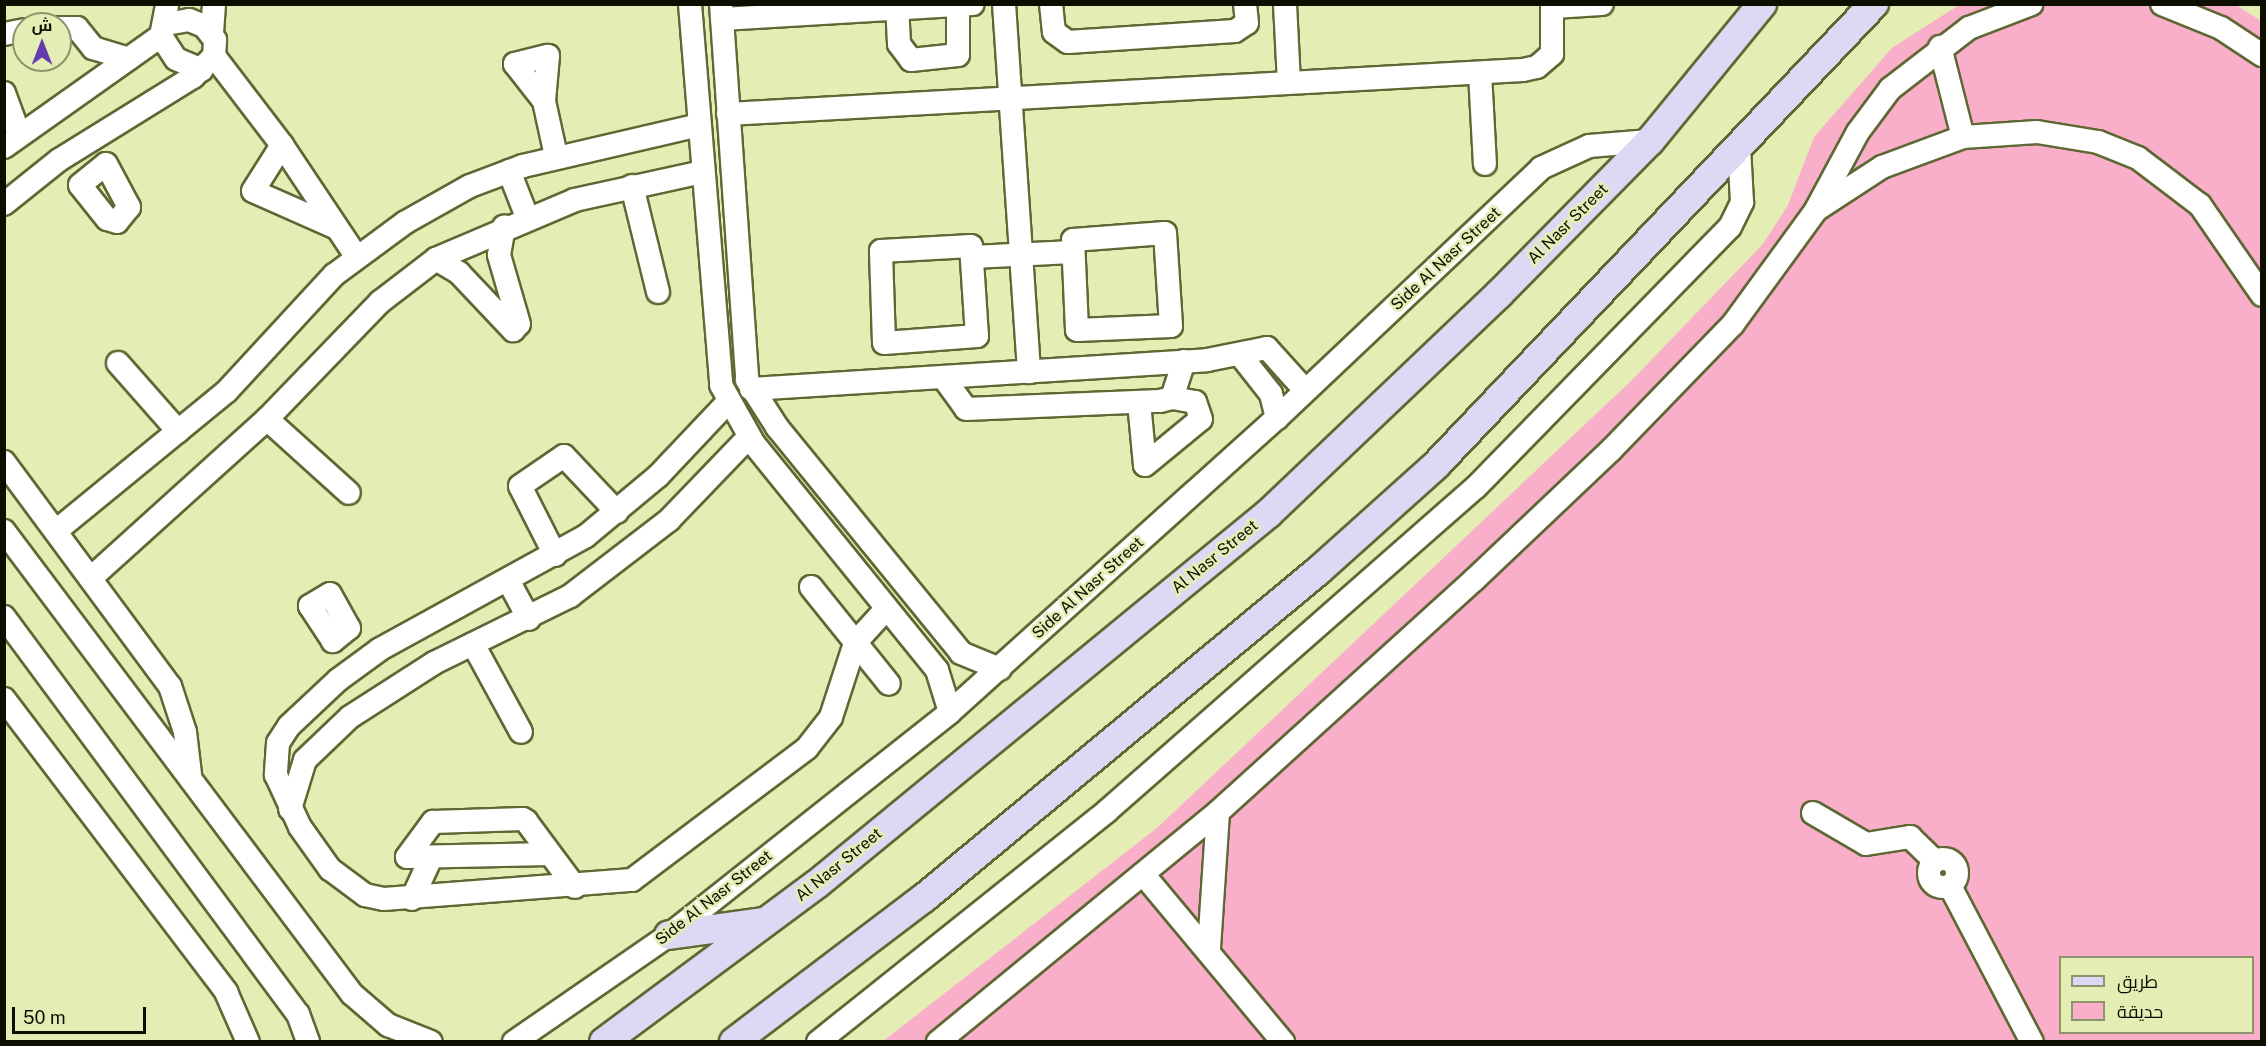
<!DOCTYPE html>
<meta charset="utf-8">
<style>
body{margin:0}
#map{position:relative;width:2266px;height:1046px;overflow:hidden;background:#e3edb4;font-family:"Public Sans",Cairo,sans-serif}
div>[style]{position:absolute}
.green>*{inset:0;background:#f9afca}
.roads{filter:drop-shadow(2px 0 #5f6733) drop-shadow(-2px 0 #5f6733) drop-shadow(0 2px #5f6733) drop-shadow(0 -2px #5f6733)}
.minor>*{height:22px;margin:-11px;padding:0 11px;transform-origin:11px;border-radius:11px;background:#fff}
.minor>.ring{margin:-11px;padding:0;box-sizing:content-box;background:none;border:22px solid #fff;border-radius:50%}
.major>*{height:28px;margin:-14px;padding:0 14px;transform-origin:14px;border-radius:14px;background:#dfd8f5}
span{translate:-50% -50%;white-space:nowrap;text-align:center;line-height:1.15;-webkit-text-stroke:5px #e3edb4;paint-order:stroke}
.street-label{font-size:16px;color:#0c0e00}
.frame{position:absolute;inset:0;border:6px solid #0c0e00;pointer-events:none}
.legend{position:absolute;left:2059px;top:956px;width:195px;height:78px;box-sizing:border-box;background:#e3edb4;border:2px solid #8d946c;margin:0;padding:8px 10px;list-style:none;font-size:18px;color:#0c0e00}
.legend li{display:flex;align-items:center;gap:12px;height:30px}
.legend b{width:30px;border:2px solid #8d946c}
.north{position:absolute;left:12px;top:12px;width:60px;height:60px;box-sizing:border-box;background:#e3edb4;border:2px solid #8d946c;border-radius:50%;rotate:0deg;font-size:16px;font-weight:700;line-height:24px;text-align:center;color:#0c0e00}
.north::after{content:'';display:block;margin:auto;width:21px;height:27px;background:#673ab2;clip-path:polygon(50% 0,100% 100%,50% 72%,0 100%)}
.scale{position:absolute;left:12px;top:1007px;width:134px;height:27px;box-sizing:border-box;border:3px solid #0c0e00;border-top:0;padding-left:8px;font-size:18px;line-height:21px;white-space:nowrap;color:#0c0e00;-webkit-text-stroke:4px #e3edb4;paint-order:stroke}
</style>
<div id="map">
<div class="green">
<i style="clip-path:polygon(evenodd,1959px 5px,2236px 5px,2261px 21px,2261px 1041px,882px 1042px,1157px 828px,1632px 380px,1763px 244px,1788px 205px,1814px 137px,1892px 48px,1959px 5px,2060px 958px,2252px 958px,2252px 1032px,2060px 1032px,2060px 958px)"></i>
</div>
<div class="roads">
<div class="minor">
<i style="left:690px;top:4px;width:382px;rotate:85.3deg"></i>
<i style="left:721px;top:385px;width:68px;rotate:60.8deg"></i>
<i style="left:754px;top:444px;width:291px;rotate:51deg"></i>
<i style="left:937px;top:670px;width:44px;rotate:72.8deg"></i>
<i style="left:721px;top:4px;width:377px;rotate:86deg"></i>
<i style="left:747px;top:380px;width:56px;rotate:57.4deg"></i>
<i style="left:777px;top:427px;width:291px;rotate:50.8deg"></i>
<i style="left:961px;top:653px;width:42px;rotate:22.3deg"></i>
<i style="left:897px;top:4px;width:40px;rotate:87.1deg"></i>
<i style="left:899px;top:44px;width:20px;rotate:53deg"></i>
<i style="left:911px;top:60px;width:47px;rotate:-6.1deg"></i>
<i style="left:958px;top:55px;width:49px;rotate:-90deg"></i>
<i style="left:1004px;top:4px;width:369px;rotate:86.1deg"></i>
<i style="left:1051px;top:4px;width:28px;rotate:84deg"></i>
<i style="left:1054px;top:32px;width:17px;rotate:36deg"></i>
<i style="left:1068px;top:42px;width:167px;rotate:-3.8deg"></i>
<i style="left:1235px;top:31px;width:14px;rotate:-34deg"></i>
<i style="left:1247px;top:23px;width:19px;rotate:-96deg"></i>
<i style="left:1285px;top:4px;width:78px;rotate:87.1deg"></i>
<i style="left:2162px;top:4px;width:64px;rotate:22.1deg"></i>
<i style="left:2221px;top:28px;width:49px;rotate:33.4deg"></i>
<i style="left:1553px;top:7px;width:49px;rotate:-3.5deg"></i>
<i style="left:722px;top:19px;width:251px;rotate:-3.4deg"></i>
<i style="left:60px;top:28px;width:17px"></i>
<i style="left:77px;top:28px;width:26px;rotate:51deg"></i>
<i style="left:93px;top:48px;width:37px;rotate:17deg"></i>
<i style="left:212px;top:33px;width:29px;rotate:-86deg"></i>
<i style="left:4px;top:34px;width:20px;rotate:-11deg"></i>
<i style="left:161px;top:36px;width:27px;rotate:57deg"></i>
<i style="left:176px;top:59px;width:28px;rotate:23deg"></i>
<i style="left:1940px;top:47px;width:93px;rotate:75.7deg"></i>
<i style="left:214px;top:56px;width:112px;rotate:52.6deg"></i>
<i style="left:282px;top:145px;width:133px;rotate:56.3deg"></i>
<i style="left:1480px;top:73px;width:91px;rotate:86.9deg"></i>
<i style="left:4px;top:93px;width:44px;rotate:69.9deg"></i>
<i style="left:544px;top:101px;width:47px;rotate:-128.1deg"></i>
<i style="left:515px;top:64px;width:34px;rotate:-14deg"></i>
<i style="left:548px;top:56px;width:45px;rotate:95.1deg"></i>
<i style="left:544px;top:101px;width:56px;rotate:77.7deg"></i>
<i style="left:728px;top:114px;width:796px;rotate:-3.17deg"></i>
<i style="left:1523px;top:70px;width:14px;rotate:-12deg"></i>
<i style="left:1537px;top:67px;width:20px;rotate:-41deg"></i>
<i style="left:1552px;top:54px;width:50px;rotate:-90deg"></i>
<i style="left:282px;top:145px;width:54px;rotate:122.2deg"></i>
<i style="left:253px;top:191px;width:92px;rotate:23.8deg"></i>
<i style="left:4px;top:147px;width:192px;rotate:-35.3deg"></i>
<i style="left:161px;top:36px;width:33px;rotate:-79deg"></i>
<i style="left:106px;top:164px;width:49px;rotate:61.9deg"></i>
<i style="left:129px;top:207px;width:19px;rotate:129deg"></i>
<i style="left:117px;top:222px;width:10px;rotate:-163deg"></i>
<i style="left:107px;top:219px;width:43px;rotate:-128.5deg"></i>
<i style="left:80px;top:185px;width:33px;rotate:-39deg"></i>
<i style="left:509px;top:171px;width:49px;rotate:68.6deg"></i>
<i style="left:632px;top:186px;width:109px;rotate:76.2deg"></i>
<i style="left:4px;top:204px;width:70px;rotate:-38.7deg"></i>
<i style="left:59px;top:160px;width:158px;rotate:-31.8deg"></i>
<i style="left:193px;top:77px;width:30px;rotate:-45deg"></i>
<i style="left:214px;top:56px;width:16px;rotate:-86deg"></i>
<i style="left:215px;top:40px;width:18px;rotate:-128deg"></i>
<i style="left:204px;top:26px;width:16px;rotate:-158deg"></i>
<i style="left:189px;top:20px;width:23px;rotate:170deg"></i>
<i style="left:1817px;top:208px;width:86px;rotate:-61.7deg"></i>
<i style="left:1858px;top:132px;width:54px;rotate:-53.3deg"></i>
<i style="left:1890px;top:89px;width:100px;rotate:-37.7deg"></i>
<i style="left:1969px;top:28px;width:67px;rotate:-20.9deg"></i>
<i style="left:1165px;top:233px;width:93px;rotate:86.3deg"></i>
<i style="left:1171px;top:326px;width:94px;rotate:177.6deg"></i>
<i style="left:1077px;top:330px;width:90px;rotate:-92.5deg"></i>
<i style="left:1073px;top:240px;width:92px;rotate:-4.4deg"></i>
<i style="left:971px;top:246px;width:90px;rotate:86.2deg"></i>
<i style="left:977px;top:336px;width:93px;rotate:175.7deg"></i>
<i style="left:884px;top:343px;width:92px;rotate:-91.9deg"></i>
<i style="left:881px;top:251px;width:90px;rotate:-3.2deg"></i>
<i style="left:973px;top:257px;width:99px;rotate:-2.9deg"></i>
<i style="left:436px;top:259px;width:27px;rotate:31deg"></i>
<i style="left:459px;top:273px;width:79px;rotate:46.5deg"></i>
<i style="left:513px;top:330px;width:8px;rotate:-45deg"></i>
<i style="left:519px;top:324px;width:72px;rotate:-106.2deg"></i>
<i style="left:499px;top:255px;width:29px;rotate:-80deg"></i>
<i style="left:1241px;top:356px;width:48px;rotate:51.7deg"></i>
<i style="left:1271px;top:394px;width:25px;rotate:76deg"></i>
<i style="left:118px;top:363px;width:91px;rotate:48.6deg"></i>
<i style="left:943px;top:377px;width:39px;rotate:54deg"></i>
<i style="left:966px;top:409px;width:194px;rotate:-2.4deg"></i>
<i style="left:1160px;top:401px;width:12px;rotate:-14deg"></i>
<i style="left:1172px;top:398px;width:39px;rotate:-72deg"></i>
<i style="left:751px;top:389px;width:457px;rotate:-3.6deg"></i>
<i style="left:1207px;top:360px;width:61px;rotate:-11.3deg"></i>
<i style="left:1267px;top:348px;width:57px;rotate:47.9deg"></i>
<i style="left:728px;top:402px;width:102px;rotate:133.4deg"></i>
<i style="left:658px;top:476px;width:94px;rotate:140.2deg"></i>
<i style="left:586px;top:536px;width:236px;rotate:151.2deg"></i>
<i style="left:379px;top:650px;width:51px;rotate:143.8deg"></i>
<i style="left:338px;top:680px;width:67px;rotate:136.8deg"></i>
<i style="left:289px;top:726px;width:20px;rotate:123deg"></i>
<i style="left:278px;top:743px;width:32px;rotate:94deg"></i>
<i style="left:276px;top:775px;width:57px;rotate:65.2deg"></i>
<i style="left:300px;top:827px;width:52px;rotate:54.5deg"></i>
<i style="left:330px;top:869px;width:44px;rotate:36.6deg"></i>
<i style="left:365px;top:895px;width:19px;rotate:12deg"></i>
<i style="left:384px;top:899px;width:249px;rotate:-4.4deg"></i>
<i style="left:632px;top:880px;width:219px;rotate:-37deg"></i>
<i style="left:807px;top:748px;width:39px;rotate:-52deg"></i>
<i style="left:831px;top:717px;width:78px;rotate:-72deg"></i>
<i style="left:855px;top:643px;width:47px;rotate:-47.6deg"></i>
<i style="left:1139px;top:402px;width:63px;rotate:84.6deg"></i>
<i style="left:1145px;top:465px;width:72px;rotate:-39.4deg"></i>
<i style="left:1201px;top:419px;width:18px;rotate:-109deg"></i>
<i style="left:1195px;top:402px;width:23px;rotate:-170deg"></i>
<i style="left:267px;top:419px;width:110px;rotate:42.1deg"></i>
<i style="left:4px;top:462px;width:279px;rotate:53.5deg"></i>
<i style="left:170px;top:686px;width:48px;rotate:71.9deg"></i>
<i style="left:185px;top:732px;width:42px;rotate:83.2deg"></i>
<i style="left:4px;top:531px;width:579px;rotate:53.07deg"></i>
<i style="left:352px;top:994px;width:48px;rotate:40.7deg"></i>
<i style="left:388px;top:1025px;width:46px;rotate:21.6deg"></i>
<i style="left:56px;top:531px;width:221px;rotate:-39.3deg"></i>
<i style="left:227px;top:391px;width:158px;rotate:-47.3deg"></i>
<i style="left:334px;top:275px;width:89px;rotate:-36.4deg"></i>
<i style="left:406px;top:222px;width:73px;rotate:-29.4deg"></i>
<i style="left:470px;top:186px;width:57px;rotate:-20.7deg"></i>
<i style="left:523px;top:166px;width:181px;rotate:-13.1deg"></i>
<i style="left:555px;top:555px;width:77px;rotate:-116.9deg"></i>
<i style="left:520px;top:486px;width:53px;rotate:-34.3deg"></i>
<i style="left:564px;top:456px;width:77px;rotate:46.6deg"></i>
<i style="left:91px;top:578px;width:237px;rotate:-42.1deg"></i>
<i style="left:267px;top:419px;width:163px;rotate:-46deg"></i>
<i style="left:380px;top:302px;width:71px;rotate:-37.5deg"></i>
<i style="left:436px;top:259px;width:151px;rotate:-23deg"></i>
<i style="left:575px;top:200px;width:130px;rotate:-12.4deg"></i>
<i style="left:509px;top:582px;width:42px;rotate:61.6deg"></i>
<i style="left:811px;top:587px;width:124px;rotate:51.2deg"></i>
<i style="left:330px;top:594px;width:39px;rotate:61deg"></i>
<i style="left:349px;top:628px;width:21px;rotate:141deg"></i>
<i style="left:333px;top:641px;width:42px;rotate:-123.3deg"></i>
<i style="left:310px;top:606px;width:23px;rotate:-31deg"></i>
<i style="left:4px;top:617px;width:494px;rotate:53.5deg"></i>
<i style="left:298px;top:1014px;width:30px;rotate:70deg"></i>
<i style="left:473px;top:644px;width:100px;rotate:61.4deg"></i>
<i style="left:4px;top:699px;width:368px;rotate:52.8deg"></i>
<i style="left:226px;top:992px;width:55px;rotate:66.3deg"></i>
<i style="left:290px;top:809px;width:51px;rotate:-73deg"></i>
<i style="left:305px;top:760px;width:62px;rotate:-43.7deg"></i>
<i style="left:350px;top:717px;width:100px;rotate:-32.7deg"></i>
<i style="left:434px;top:663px;width:152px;rotate:-26.2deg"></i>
<i style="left:570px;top:596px;width:125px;rotate:-37.5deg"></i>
<i style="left:669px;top:520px;width:115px;rotate:-46.1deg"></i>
<i style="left:1813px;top:813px;width:61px;rotate:30.3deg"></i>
<i style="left:1866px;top:844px;width:45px;rotate:-9deg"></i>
<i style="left:1910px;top:837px;width:35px;rotate:44deg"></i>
<i style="left:550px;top:854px;width:143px;rotate:178.8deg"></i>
<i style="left:407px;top:857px;width:44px;rotate:-53.4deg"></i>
<i style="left:433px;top:822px;width:90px;rotate:-1.9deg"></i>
<i style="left:523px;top:819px;width:4px;rotate:34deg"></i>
<i style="left:526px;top:821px;width:82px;rotate:53.4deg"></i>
<i class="ring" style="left:1929px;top:859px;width:6px;height:6px"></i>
<i style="left:1143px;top:874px;width:219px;rotate:50.2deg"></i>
<i style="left:1950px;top:886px;width:176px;rotate:62.3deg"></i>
<i style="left:412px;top:899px;width:43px;rotate:-65.2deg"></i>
<i style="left:1209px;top:948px;width:136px;rotate:-86.2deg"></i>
<i style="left:514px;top:1042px;width:188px;rotate:-34.6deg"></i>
<i style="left:669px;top:935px;width:359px;rotate:-38.4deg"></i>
<i style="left:950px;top:712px;width:440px;rotate:-42deg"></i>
<i style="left:1277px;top:418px;width:364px;rotate:-43.4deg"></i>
<i style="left:1541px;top:168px;width:53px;rotate:-24.6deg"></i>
<i style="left:1589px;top:146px;width:61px;rotate:-4.7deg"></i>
<i style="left:818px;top:1042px;width:370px;rotate:-38.6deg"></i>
<i style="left:1107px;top:811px;width:491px;rotate:-41.3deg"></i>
<i style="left:1476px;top:487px;width:363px;rotate:-45.7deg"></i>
<i style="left:1730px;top:227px;width:28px;rotate:-64deg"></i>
<i style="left:1742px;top:202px;width:56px;rotate:-93.1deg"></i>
<i style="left:938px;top:1042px;width:362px;rotate:-39.4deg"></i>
<i style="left:1218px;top:812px;width:347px;rotate:-42.2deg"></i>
<i style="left:1475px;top:579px;width:187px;rotate:-43.5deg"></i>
<i style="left:1611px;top:450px;width:175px;rotate:-45.9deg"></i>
<i style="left:1733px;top:324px;width:141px;rotate:-53.9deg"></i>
<i style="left:1816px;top:210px;width:79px;rotate:-33.1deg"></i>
<i style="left:1882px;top:167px;width:86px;rotate:-20.3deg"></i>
<i style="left:1963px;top:137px;width:74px;rotate:-3.9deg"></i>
<i style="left:2037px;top:132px;width:62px;rotate:9.3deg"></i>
<i style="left:2098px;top:142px;width:43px;rotate:21.8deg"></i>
<i style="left:2138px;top:158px;width:78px;rotate:37.2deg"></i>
<i style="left:2200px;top:205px;width:109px;rotate:55.4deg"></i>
</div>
<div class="major">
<i style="left:669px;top:935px;width:96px;rotate:-7.8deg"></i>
<i style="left:604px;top:1042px;width:265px;rotate:-36.6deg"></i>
<i style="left:817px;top:884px;width:585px;rotate:-39.38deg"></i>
<i style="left:1269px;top:513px;width:318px;rotate:-43.6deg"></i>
<i style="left:1499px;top:294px;width:215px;rotate:-45.4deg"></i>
<i style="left:1650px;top:141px;width:177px;rotate:-50.7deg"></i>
<i style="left:734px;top:1042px;width:238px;rotate:-37.2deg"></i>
<i style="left:924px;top:898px;width:512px;rotate:-39.69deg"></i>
<i style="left:1318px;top:571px;width:159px;rotate:-41.9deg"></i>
<i style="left:1436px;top:465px;width:636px;rotate:-46.47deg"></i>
</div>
</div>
<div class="street-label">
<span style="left:1568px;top:224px;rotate:-45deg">Al Nasr Street</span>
<span style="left:1446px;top:259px;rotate:-43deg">Side Al Nasr Street</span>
<span style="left:1215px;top:557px;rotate:-39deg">Al Nasr Street</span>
<span style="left:1088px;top:588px;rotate:-42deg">Side Al Nasr Street</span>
<span style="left:839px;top:865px;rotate:-39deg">Al Nasr Street</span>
<span style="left:714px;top:898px;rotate:-38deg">Side Al Nasr Street</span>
</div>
<div class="frame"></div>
<ul class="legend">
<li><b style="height:8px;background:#dfd8f5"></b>طريق</li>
<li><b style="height:16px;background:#f9afca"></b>حديقة</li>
</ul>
<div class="north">ش</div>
<div class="scale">50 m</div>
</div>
